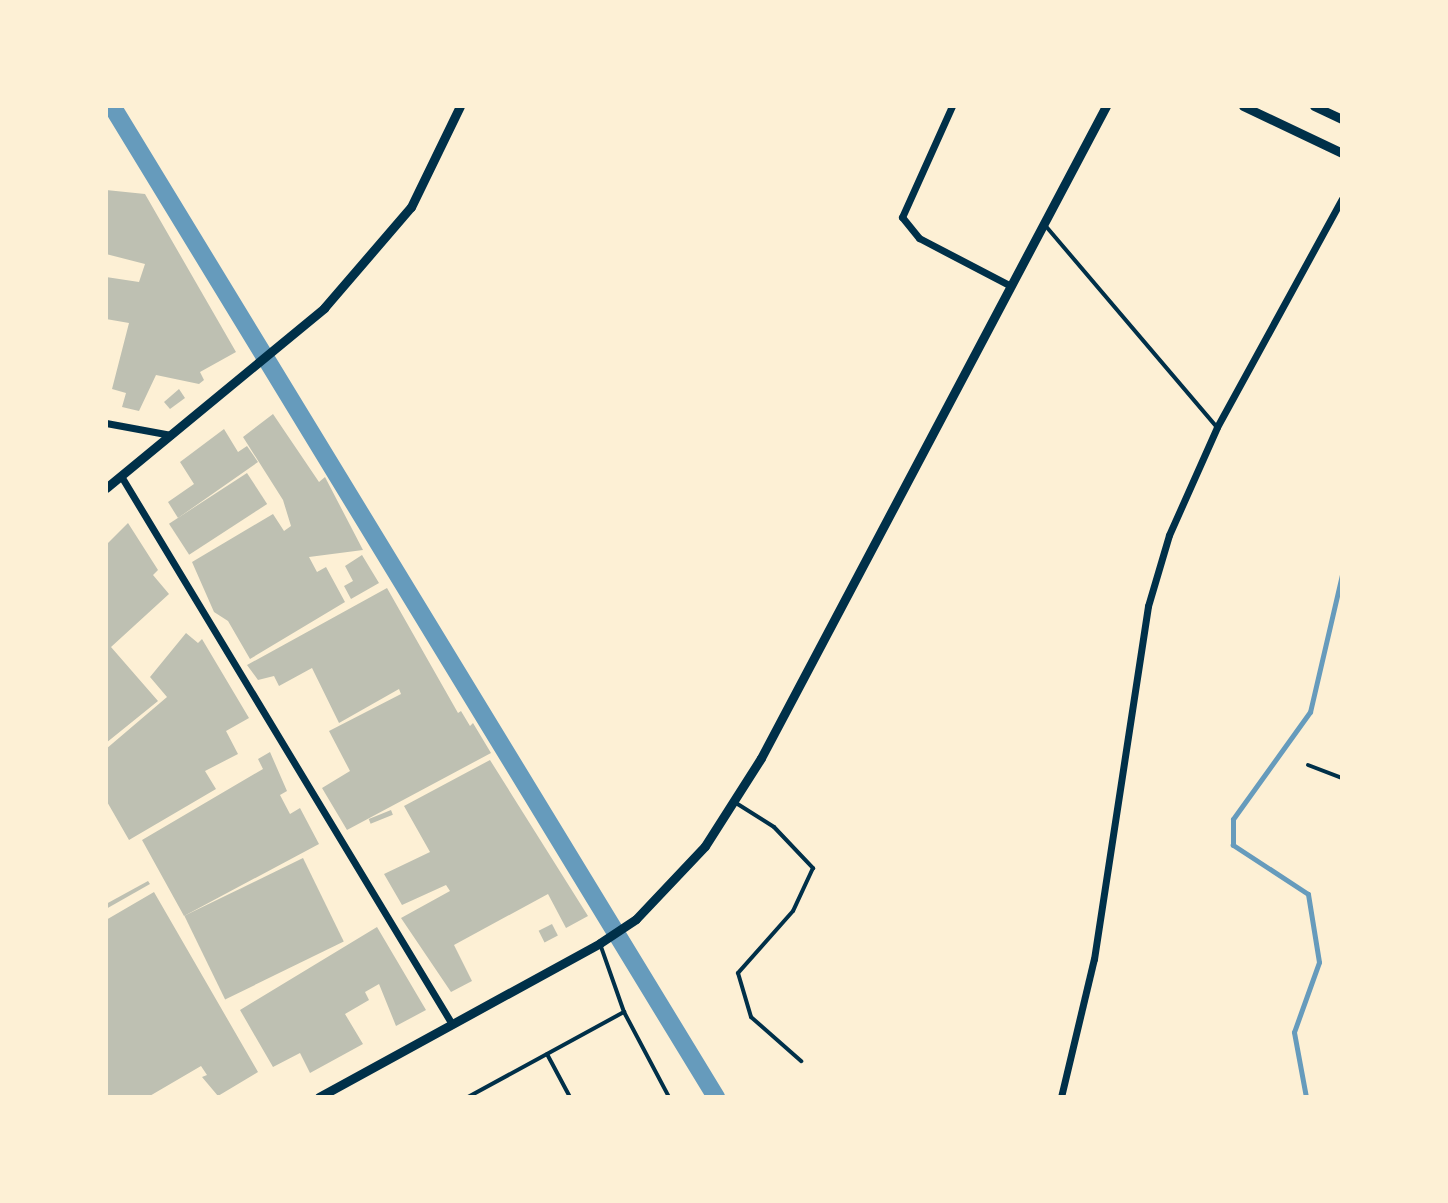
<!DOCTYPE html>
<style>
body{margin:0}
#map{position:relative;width:1448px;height:1203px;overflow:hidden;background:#fdf0d5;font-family:"PT Sans",sans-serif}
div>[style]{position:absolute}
.stream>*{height:5px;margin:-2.5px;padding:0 2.5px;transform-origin:2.5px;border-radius:2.5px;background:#669bbc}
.canal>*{height:18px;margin:-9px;padding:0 9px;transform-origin:9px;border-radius:9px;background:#669bbc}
.building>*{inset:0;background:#bec0b2;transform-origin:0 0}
.service>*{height:4px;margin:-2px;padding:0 2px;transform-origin:2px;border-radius:2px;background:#003049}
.minor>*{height:7px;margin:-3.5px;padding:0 3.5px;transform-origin:3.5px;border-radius:3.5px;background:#003049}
.tertiary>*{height:9px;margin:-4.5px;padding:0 4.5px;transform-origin:4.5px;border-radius:4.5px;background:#003049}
span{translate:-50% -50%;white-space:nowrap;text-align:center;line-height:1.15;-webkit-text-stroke:7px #fdf0d5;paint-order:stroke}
.frame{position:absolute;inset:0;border:108px solid #fdf0d5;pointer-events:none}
</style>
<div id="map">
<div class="stream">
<i style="left:1306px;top:1097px;width:66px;rotate:-100.5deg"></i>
<i style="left:1294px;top:1032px;width:74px;rotate:-70.3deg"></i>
<i style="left:1319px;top:962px;width:69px;rotate:-99.2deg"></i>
<i style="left:1308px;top:894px;width:90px;rotate:-146.8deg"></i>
<i style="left:1233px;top:845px;width:26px;rotate:-90deg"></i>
<i style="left:1233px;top:819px;width:132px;rotate:-54.3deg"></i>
<i style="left:1310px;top:712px;width:142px;rotate:-76.9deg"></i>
</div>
<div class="canal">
<i style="left:112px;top:106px;width:1161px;rotate:58.64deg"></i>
</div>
<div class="building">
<i style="clip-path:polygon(106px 190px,145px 194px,236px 352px,200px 372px,204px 380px,199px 384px,156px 375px,139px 411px,122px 407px,126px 393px,112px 389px,129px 323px,106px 319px,106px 277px,139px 282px,145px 264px,106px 254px)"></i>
<i style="clip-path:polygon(179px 389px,185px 398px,170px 409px,164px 402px)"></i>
<i style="clip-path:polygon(273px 414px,319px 482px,325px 477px,363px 550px,309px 557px,317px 572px,326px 567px,345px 602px,250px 659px,228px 621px,214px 612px,192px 562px,273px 514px,284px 531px,291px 526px,283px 500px,243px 437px)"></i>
<i style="clip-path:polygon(224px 429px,238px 452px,247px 446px,258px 462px,178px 518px,168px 502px,194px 484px,180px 462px)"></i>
<i style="left:247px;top:473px;width:37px;height:93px;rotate:57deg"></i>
<i style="clip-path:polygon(128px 523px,158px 570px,153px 575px,169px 594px,111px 647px,158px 701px,106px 743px,106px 545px)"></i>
<i style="clip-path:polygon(362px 555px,379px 583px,351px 599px,344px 586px,353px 581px,345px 566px)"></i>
<i style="clip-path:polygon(387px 588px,458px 713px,461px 711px,470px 726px,473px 723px,491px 753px,347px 830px,322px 788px,350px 771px,329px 731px,401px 694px,399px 689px,339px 723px,312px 668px,279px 686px,274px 676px,258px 680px,247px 665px)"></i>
<i style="clip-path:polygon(186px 633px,198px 643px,202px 639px,249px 718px,226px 731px,238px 754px,205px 771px,216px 789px,129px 840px,106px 800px,106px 749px,167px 697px,150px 677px)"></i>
<i style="clip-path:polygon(270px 752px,287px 791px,280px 795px,290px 814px,300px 808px,319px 844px,184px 916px,142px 840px,263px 769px,258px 759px)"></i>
<i style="clip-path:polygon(490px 760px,588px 916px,566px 928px,548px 894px,454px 945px,472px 981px,451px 992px,401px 918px,450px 891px,446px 885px,402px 905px,384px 874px,430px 852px,404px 806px)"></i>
<i style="left:391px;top:810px;width:5px;height:24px;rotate:68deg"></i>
<i style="left:303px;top:858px;width:93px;height:132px;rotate:64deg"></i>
<i style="clip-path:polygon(148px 881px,150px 884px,106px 909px,106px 904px)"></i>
<i style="clip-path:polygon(154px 892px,258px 1072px,218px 1096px,202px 1077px,207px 1075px,201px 1066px,148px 1097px,106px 1097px,106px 920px)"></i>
<i style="left:552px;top:924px;width:13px;height:15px;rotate:63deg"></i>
<i style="clip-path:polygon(377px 927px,426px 1010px,396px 1026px,379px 984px,365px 992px,369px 1000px,345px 1014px,363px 1044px,310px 1073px,300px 1053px,273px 1067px,240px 1010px)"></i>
</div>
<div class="service">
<i style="left:1044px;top:224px;width:267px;rotate:49.6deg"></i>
<i style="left:1308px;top:765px;width:36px;rotate:21deg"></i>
<i style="left:736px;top:803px;width:45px;rotate:32.3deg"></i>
<i style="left:774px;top:827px;width:57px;rotate:46.4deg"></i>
<i style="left:813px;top:868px;width:47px;rotate:114.9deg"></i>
<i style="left:793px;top:911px;width:83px;rotate:131.6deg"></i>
<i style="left:738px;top:973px;width:46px;rotate:73.5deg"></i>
<i style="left:751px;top:1017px;width:67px;rotate:41.3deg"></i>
<i style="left:624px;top:1012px;width:96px;rotate:62.1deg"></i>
<i style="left:547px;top:1054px;width:49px;rotate:61.9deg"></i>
<i style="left:468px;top:1097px;width:178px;rotate:-28.6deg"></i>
<i style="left:624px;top:1012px;width:72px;rotate:-109.4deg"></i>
</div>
<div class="minor">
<i style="left:952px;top:106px;width:122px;rotate:114.2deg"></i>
<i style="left:902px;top:217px;width:27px;rotate:51deg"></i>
<i style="left:919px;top:238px;width:104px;rotate:27.6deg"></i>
<i style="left:106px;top:423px;width:66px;rotate:10.5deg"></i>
<i style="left:121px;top:476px;width:640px;rotate:58.87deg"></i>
<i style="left:1061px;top:1097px;width:142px;rotate:-76.6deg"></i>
<i style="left:1094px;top:959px;width:357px;rotate:-81.3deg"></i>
<i style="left:1148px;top:606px;width:74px;rotate:-73.5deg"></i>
<i style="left:1169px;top:535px;width:118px;rotate:-66deg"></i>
<i style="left:1217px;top:427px;width:260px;rotate:-61.3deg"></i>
</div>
<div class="tertiary">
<i style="left:1243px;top:106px;width:110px;rotate:25.4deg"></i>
<i style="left:1314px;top:106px;width:31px;rotate:25deg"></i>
<i style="left:106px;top:488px;width:283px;rotate:-39.5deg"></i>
<i style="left:324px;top:308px;width:133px;rotate:-49.3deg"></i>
<i style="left:411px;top:207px;width:112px;rotate:-64.1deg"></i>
<i style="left:319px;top:1097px;width:320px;rotate:-28.7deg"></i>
<i style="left:600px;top:943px;width:43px;rotate:-33.7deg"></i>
<i style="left:636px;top:919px;width:100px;rotate:-46.6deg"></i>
<i style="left:705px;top:846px;width:104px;rotate:-57.5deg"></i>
<i style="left:761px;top:758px;width:738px;rotate:-62.11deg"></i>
</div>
<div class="frame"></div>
</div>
